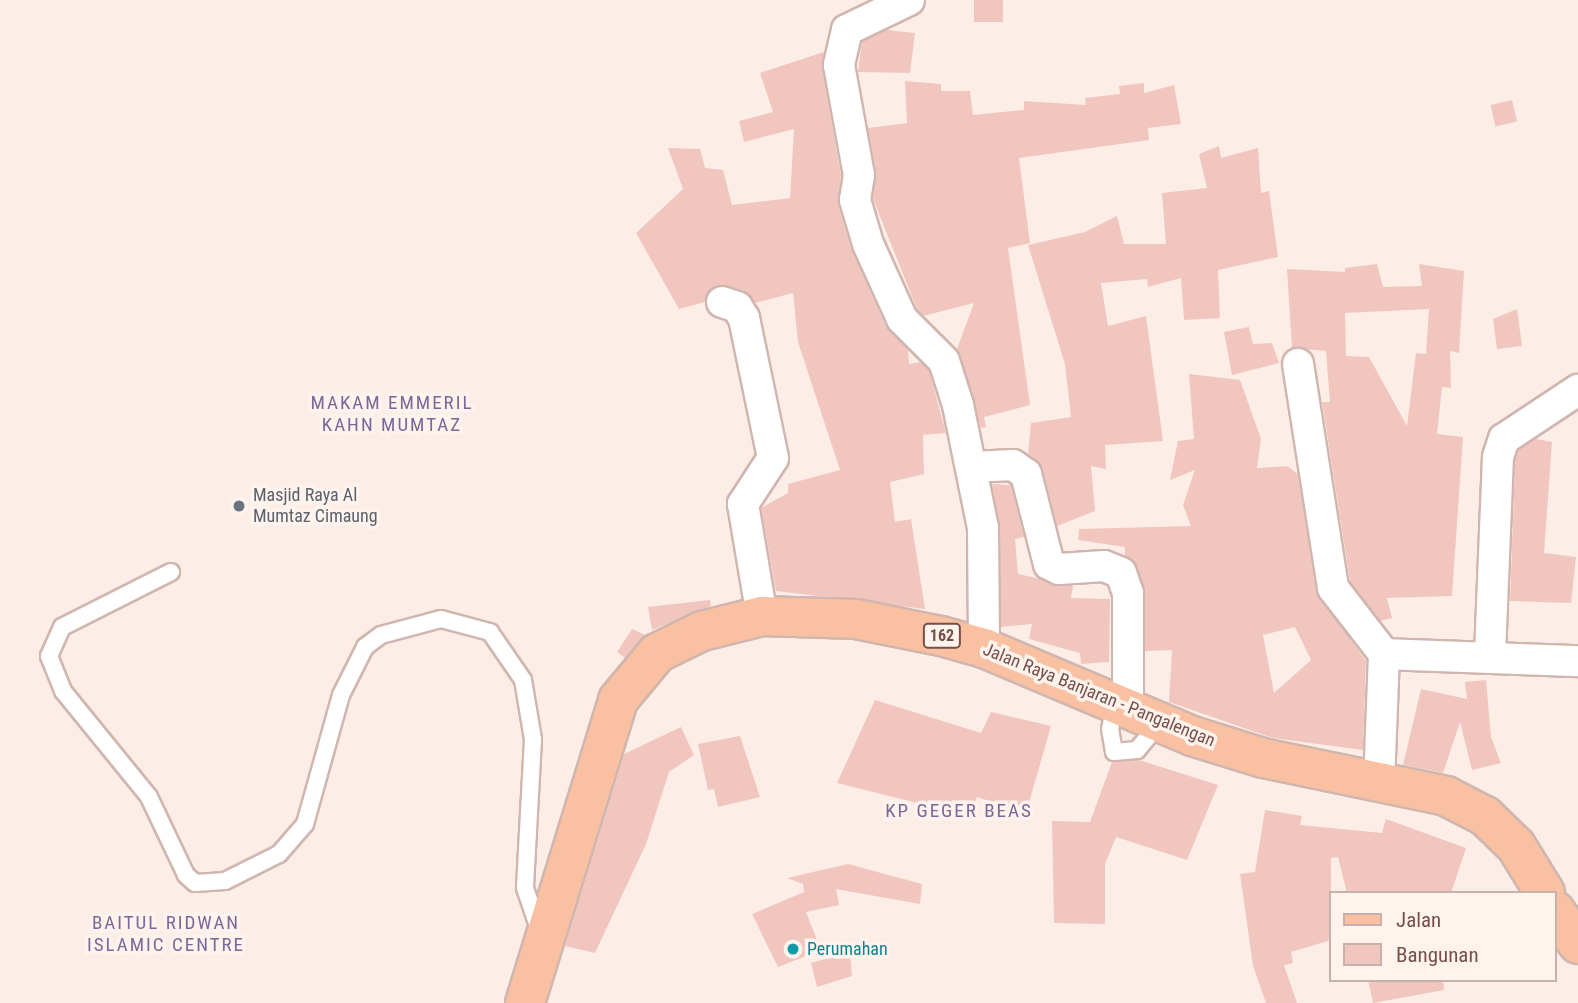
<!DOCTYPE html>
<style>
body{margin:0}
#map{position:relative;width:1578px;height:1003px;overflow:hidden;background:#fceee7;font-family:"Roboto Condensed",sans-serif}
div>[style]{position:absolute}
.building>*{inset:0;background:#f1c6bf;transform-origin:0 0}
.roads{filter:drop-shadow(2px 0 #d0b6af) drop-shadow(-2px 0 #d0b6af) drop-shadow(0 2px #d0b6af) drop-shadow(0 -2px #d0b6af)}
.lane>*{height:16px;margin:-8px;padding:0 8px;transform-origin:8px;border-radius:8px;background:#fff}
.street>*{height:30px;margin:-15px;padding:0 15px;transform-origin:15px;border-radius:15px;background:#fff}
.primary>*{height:38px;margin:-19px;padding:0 19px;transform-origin:19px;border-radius:19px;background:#f9c1a1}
.dots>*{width:19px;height:19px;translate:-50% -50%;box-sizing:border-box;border:4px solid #fff3ed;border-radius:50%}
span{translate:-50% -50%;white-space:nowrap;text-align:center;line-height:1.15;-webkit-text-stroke:7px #fff3ed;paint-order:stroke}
.shield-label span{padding:2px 5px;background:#fff3ed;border:2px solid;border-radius:5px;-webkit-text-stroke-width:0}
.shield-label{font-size:16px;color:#764f4b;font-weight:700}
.worship-label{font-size:18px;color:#5b616d}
.left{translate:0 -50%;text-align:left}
.street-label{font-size:18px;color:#764f4b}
.culture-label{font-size:18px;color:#0d838f}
.neighbourhood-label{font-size:19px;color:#7b6799;letter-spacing:2px}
.legend{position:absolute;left:1329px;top:891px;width:228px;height:91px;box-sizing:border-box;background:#fff3ed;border:2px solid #c8b1ac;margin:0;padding:9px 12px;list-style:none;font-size:21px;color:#764f4b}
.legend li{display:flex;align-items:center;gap:14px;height:35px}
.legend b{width:35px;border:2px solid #c8b1ac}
</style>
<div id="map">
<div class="building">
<i style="left:974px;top:0;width:29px;height:22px"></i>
<i style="clip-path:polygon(887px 30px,915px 33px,910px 73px,858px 72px,862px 42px)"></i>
<i style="clip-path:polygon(824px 52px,822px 68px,841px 175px,838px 204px,851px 249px,886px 327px,908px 349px,909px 364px,920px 362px,929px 370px,946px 433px,923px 435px,924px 474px,890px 482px,895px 522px,911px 519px,925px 609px,776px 591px,761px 508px,788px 493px,788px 484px,840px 470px,798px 342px,793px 293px,755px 303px,743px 290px,719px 285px,705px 302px,679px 309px,636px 233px,683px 189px,668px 148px,700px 149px,705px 168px,723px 170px,732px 205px,790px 198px,794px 129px,744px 142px,739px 121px,773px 112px,760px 73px)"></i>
<i style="clip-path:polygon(905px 81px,941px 84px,941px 91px,970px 91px,973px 115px,1024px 110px,1024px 101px,1086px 105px,1085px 98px,1120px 94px,1119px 86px,1144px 83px,1144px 93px,1174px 85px,1181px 124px,1148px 128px,1149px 140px,1019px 158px,1030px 243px,1008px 248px,1030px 405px,984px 417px,986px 427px,981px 428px,957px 349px,974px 303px,923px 316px,917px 309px,873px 199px,876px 172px,868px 128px,907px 123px)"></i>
<i style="left:1512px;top:100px;width:22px;height:22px;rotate:77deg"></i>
<i style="clip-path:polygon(1219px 146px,1221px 158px,1258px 148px,1261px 193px,1269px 191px,1278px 257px,1218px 270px,1220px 318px,1184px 320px,1181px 278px,1148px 287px,1147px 279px,1101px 283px,1108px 326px,1146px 316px,1163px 441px,1105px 445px,1106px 469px,1091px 466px,1095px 511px,1057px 526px,1043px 470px,1028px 454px,1031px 423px,1071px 417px,1065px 364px,1028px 245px,1085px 232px,1117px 216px,1124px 244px,1166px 244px,1162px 193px,1207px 188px,1199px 154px)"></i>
<i style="clip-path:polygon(evenodd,1377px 264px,1383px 287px,1422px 286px,1419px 264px,1464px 271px,1459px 353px,1450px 351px,1451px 388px,1442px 387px,1437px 434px,1463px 437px,1452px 596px,1387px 598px,1392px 618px,1380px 621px,1350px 581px,1322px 402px,1330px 402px,1326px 351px,1292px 348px,1287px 269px,1345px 272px,1345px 268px,1377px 264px,1429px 309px,1426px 354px,1416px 353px,1407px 426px,1369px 357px,1346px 356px,1345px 313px,1429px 309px)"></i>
<i style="clip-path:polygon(1517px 309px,1522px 346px,1497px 349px,1493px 319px)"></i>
<i style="clip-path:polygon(1249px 327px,1253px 344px,1272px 343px,1279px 363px,1232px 375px,1224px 332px)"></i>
<i style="clip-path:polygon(evenodd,1189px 374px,1240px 380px,1261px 439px,1257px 468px,1287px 466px,1298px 474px,1316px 591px,1366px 661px,1363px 750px,1273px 738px,1169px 702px,1172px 650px,1145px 651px,1145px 593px,1137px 567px,1125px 556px,1125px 547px,1078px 540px,1079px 529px,1191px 526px,1183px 505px,1195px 470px,1170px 480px,1178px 441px,1194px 439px,1189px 374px,1295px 627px,1311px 660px,1274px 693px,1263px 635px,1295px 627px)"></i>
<i style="clip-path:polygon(1536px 439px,1552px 442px,1544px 553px,1576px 557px,1571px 603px,1510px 601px,1515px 460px,1519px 450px)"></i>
<i style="clip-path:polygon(992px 484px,1011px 485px,1024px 537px,1015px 539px,1018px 574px,1073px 586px,1071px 598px,1110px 599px,1109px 662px,1081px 664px,1080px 653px,1029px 639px,1032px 624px,1001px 627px,1000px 528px)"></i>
<i style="clip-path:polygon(710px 600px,711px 606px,652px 630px,648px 607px)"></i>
<i style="clip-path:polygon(632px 629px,645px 635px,625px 658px,617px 652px)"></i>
<i style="clip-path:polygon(1486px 680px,1491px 737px,1501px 763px,1472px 770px,1460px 722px,1443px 773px,1403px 765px,1421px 689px,1467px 699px,1465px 682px)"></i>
<i style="clip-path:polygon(875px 700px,981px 733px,991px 712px,1051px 726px,1026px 813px,977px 797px,969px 816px,837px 783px)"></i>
<i style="clip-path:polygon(681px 727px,694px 755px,669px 772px,646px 844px,595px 953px,565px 946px,624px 754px)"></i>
<i style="clip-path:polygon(740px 736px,760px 797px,718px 807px,714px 789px,708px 790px,698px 744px)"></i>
<i style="clip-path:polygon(1139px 760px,1218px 785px,1187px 860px,1116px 837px,1105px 864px,1105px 924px,1054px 923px,1052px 821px,1090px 822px,1112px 762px)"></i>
<i style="clip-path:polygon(1265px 810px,1302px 816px,1300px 825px,1382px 833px,1386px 819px,1466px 848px,1451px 893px,1347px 893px,1338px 857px,1331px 858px,1331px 940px,1291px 952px,1293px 963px,1284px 965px,1297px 1003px,1266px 1003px,1253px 966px,1240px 874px,1255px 872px)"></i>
<i style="clip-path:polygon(848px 864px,922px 884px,920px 904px,836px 889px,839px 905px,806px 912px,821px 950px,778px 967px,752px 914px,804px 892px,803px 884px,787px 878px)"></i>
<i style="clip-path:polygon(850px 952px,852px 976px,817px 987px,811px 963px)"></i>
<i style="clip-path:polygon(1368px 980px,1443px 980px,1444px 990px,1373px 1003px)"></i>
</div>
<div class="roads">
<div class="lane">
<i style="left:171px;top:572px;width:122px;rotate:153.2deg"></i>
<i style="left:62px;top:627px;width:32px;rotate:114deg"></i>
<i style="left:49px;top:656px;width:38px;rotate:68deg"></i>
<i style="left:63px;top:691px;width:136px;rotate:50.9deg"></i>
<i style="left:149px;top:797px;width:86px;rotate:64.6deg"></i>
<i style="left:186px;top:875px;width:12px;rotate:42deg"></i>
<i style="left:195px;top:883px;width:30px;rotate:-4deg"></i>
<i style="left:225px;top:881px;width:60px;rotate:-26.6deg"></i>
<i style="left:279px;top:854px;width:40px;rotate:-49deg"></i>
<i style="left:305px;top:824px;width:134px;rotate:-74.4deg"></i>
<i style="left:341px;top:695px;width:54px;rotate:-63.4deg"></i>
<i style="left:365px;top:647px;width:20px;rotate:-37deg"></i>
<i style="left:381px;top:635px;width:62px;rotate:-14.9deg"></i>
<i style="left:441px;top:619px;width:51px;rotate:14.9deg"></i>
<i style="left:490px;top:632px;width:58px;rotate:55.5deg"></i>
<i style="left:523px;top:680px;width:60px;rotate:80.4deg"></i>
<i style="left:533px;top:739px;width:149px;rotate:93.1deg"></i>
<i style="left:525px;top:888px;width:46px;rotate:71.2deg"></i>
<i style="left:1115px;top:704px;width:25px;rotate:101deg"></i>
<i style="left:1110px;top:729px;width:23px;rotate:80deg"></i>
<i style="left:1114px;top:752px;width:23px;rotate:-5deg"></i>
<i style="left:1137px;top:750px;width:35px;rotate:-50deg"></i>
</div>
<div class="street">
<i style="left:909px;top:0;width:69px;rotate:154.2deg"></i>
<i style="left:847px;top:30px;width:36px;rotate:103deg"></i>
<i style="left:839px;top:65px;width:112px;rotate:79.7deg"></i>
<i style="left:859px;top:175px;width:25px;rotate:99deg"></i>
<i style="left:855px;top:200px;width:46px;rotate:73.5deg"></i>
<i style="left:868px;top:244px;width:82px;rotate:65.6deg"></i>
<i style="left:902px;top:319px;width:59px;rotate:45deg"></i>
<i style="left:944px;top:361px;width:46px;rotate:72.3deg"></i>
<i style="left:958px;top:405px;width:126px;rotate:78.5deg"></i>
<i style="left:983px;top:528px;width:120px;rotate:89.5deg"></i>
<i style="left:722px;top:302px;width:16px;rotate:18deg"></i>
<i style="left:737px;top:307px;width:13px;rotate:58deg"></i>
<i style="left:744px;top:318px;width:143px;rotate:78.3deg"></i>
<i style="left:773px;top:458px;width:55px;rotate:123.1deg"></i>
<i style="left:743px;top:504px;width:114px;rotate:80.4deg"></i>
<i style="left:1298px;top:364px;width:227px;rotate:81.1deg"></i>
<i style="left:1333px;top:588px;width:83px;rotate:52.3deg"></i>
<i style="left:1384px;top:654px;width:128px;rotate:92.2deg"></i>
<i style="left:971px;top:467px;width:42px;rotate:-2.7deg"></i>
<i style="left:1013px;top:465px;width:16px;rotate:35deg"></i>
<i style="left:1026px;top:474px;width:93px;rotate:75.7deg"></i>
<i style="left:1049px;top:564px;width:11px;rotate:27deg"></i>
<i style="left:1059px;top:569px;width:45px;rotate:-3.8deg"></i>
<i style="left:1104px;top:566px;width:18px;rotate:22deg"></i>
<i style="left:1121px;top:573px;width:21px;rotate:71deg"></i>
<i style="left:1128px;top:593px;width:117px;rotate:90deg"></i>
<i style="left:1384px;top:654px;width:194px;rotate:2.1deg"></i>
<i style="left:1490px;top:655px;width:198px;rotate:-87.7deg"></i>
<i style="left:1498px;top:457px;width:19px;rotate:-72deg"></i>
<i style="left:1504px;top:439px;width:89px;rotate:-33.5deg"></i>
</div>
<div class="primary">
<i style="left:1555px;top:911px;width:40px;rotate:55.1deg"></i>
<i style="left:525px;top:1003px;width:317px;rotate:-72.9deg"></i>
<i style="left:618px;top:700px;width:61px;rotate:-50.3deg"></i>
<i style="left:657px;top:653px;width:50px;rotate:-26.1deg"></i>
<i style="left:702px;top:631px;width:62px;rotate:-14deg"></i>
<i style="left:762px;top:616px;width:94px;rotate:1.8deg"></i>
<i style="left:856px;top:619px;width:87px;rotate:11.3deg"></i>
<i style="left:941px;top:636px;width:45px;rotate:15.6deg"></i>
<i style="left:984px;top:648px;width:226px;rotate:22.9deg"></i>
<i style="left:1192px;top:736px;width:74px;rotate:17.2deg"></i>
<i style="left:1263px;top:758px;width:187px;rotate:11.7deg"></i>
<i style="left:1446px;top:796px;width:44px;rotate:27.1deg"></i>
<i style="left:1485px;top:816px;width:43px;rotate:44.1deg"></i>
<i style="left:1516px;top:846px;width:55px;rotate:58.3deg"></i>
</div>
</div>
<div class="dots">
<i style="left:239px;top:506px;background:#6b7280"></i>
<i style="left:793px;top:949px;background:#0f9aa8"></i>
</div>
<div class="shield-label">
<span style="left:942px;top:636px">162</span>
</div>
<div class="worship-label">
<span class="left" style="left:253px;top:506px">Masjid Raya Al<br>Mumtaz Cimaung</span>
</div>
<div class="street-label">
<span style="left:1099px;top:695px;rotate:22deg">Jalan Raya Banjaran - Pangalengan</span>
</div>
<div class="culture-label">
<span class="left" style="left:807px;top:949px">Perumahan</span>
</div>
<div class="neighbourhood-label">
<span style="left:392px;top:414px">MAKAM EMMERIL<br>KAHN MUMTAZ</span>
<span style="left:959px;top:811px">KP GEGER BEAS</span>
<span style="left:166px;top:934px">BAITUL RIDWAN<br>ISLAMIC CENTRE</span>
</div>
<ul class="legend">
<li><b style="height:9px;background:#f9c1a1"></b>Jalan</li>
<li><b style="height:19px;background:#f1c6bf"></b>Bangunan</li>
</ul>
</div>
